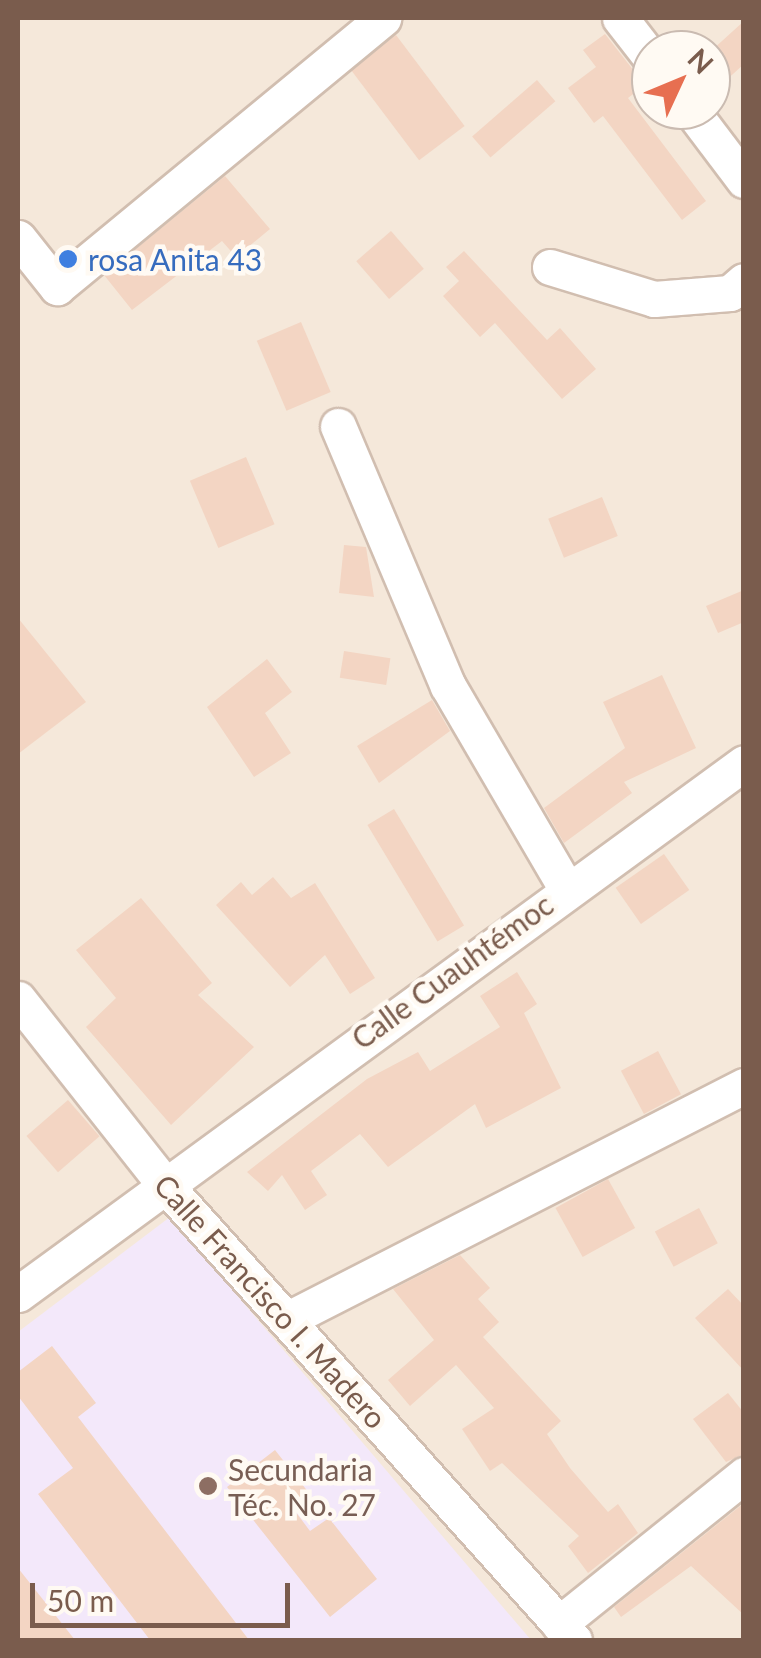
<!DOCTYPE html>
<meta charset="utf-8">
<style>
body{margin:0}
#map{position:relative;width:761px;height:1658px;overflow:hidden;background:#fdf6ec;font-family:Lato,sans-serif}
div>[style]{position:absolute}
.residential>*{inset:0;background:#f5e8da}
.education>*{inset:0;background:#f3e8fa}
.building>*{inset:0;background:#f3d5c3;transform-origin:0 0}
.roads{filter:drop-shadow(2px 0 #d1beb0) drop-shadow(-2px 0 #d1beb0) drop-shadow(0 2px #d1beb0) drop-shadow(0 -2px #d1beb0)}
.minor>*{height:35px;margin:-17.5px;padding:0 17.5px;transform-origin:17.5px;border-radius:17.5px;background:#fff}
.dots>*{width:28px;height:28px;translate:-50% -50%;box-sizing:border-box;border:5px solid #fffaf3;border-radius:50%}
span{translate:-50% -50%;white-space:nowrap;text-align:center;line-height:1.15;-webkit-text-stroke:9px #fffaf3;paint-order:stroke}
.shop-label{font-size:30px;color:#366cbe}
.left{translate:0 -50%;text-align:left}
.street-label{font-size:30px;color:#7a5c4d}
.education-label{font-size:30px;color:#785e54}
.frame{position:absolute;inset:0;border:20px solid #7a5c4d;pointer-events:none}
.north{position:absolute;left:631px;top:30px;width:100px;height:100px;box-sizing:border-box;background:#fffaf3;border:2px solid #cabbb1;border-radius:50%;rotate:46deg;font-size:28px;font-weight:700;line-height:40px;text-align:center;color:#7a5c4d}
.north::after{content:'';display:block;margin:auto;width:35px;height:45px;background:#e76f51;clip-path:polygon(50% 0,100% 100%,50% 72%,0 100%)}
.scale{position:absolute;left:30px;top:1583px;width:260px;height:45px;box-sizing:border-box;border:5px solid #7a5c4d;border-top:0;padding-left:12px;font-size:30px;line-height:35px;white-space:nowrap;color:#7a5c4d;-webkit-text-stroke:8px #fffaf3;paint-order:stroke}
</style>
<div id="map">
<div class="residential">
<i style="clip-path:polygon(evenodd,18px 18px,743px 18px,743px 1640px,18px 1640px,18px 18px,651px 50px,711px 50px,711px 110px,651px 110px,651px 50px)"></i>
</div>
<div class="education">
<i style="clip-path:polygon(170px 1217px,531px 1640px,18px 1640px,18px 1332px)"></i>
</div>
<div class="building">
<i style="clip-path:polygon(744px 21px,744px 64px,711px 94px,711px 51px)"></i>
<i style="clip-path:polygon(605px 34px,645px 85px,628px 98px,706px 201px,682px 220px,603px 116px,594px 123px,568px 88px,596px 67px,583px 50px)"></i>
<i style="left:396px;top:35px;width:114px;height:57px;rotate:53deg"></i>
<i style="left:537px;top:80px;width:28px;height:86px;rotate:49deg"></i>
<i style="clip-path:polygon(225px 176px,270px 229px,236px 257px,222px 241px,132px 310px,104px 275px)"></i>
<i style="left:391px;top:231px;width:50px;height:46px;rotate:49deg"></i>
<i style="clip-path:polygon(464px 251px,547px 340px,560px 328px,596px 369px,562px 399px,495px 323px,480px 337px,443px 296px,459px 281px,446px 267px)"></i>
<i style="left:301px;top:322px;width:76px;height:48px;rotate:67deg"></i>
<i style="left:246px;top:457px;width:73px;height:61px;rotate:67deg"></i>
<i style="left:602px;top:497px;width:42px;height:58px;rotate:68deg"></i>
<i style="clip-path:polygon(344px 545px,366px 547px,374px 597px,339px 593px)"></i>
<i style="clip-path:polygon(744px 590px,744px 622px,718px 633px,706px 606px)"></i>
<i style="clip-path:polygon(18px 618px,86px 702px,18px 754px)"></i>
<i style="left:344px;top:651px;width:47px;height:27px;rotate:9deg"></i>
<i style="clip-path:polygon(267px 659px,292px 692px,265px 713px,291px 753px,254px 777px,207px 707px)"></i>
<i style="clip-path:polygon(662px 675px,696px 748px,624px 782px,632px 793px,564px 843px,544px 808px,625px 748px,603px 702px)"></i>
<i style="clip-path:polygon(432px 700px,450px 731px,379px 783px,357px 746px)"></i>
<i style="left:394px;top:809px;width:136px;height:31px;rotate:59deg"></i>
<i style="left:664px;top:854px;width:44px;height:59px;rotate:55deg"></i>
<i style="clip-path:polygon(273px 877px,291px 898px,315px 883px,375px 978px,350px 994px,325px 955px,290px 987px,216px 905px,241px 882px,252px 895px)"></i>
<i style="clip-path:polygon(141px 898px,212px 983px,198px 995px,254px 1047px,171px 1125px,86px 1027px,116px 998px,76px 950px)"></i>
<i style="clip-path:polygon(517px 972px,537px 1004px,524px 1013px,561px 1088px,486px 1128px,475px 1104px,388px 1167px,360px 1134px,311px 1171px,327px 1195px,305px 1210px,282px 1175px,268px 1191px,247px 1172px,367px 1079px,418px 1052px,430px 1071px,500px 1027px,480px 996px)"></i>
<i style="left:658px;top:1051px;width:49px;height:42px;rotate:62deg"></i>
<i style="left:68px;top:1100px;width:48px;height:55px;rotate:49deg"></i>
<i style="left:608px;top:1179px;width:56px;height:60px;rotate:61deg"></i>
<i style="left:699px;top:1208px;width:40px;height:50px;rotate:62deg"></i>
<i style="clip-path:polygon(460px 1255px,490px 1288px,478px 1299px,499px 1322px,483px 1337px,561px 1421px,547px 1434px,570px 1468px,608px 1512px,618px 1504px,638px 1533px,588px 1573px,568px 1546px,579px 1536px,502px 1463px,490px 1471px,462px 1429px,494px 1408px,456px 1365px,410px 1406px,388px 1380px,434px 1340px,393px 1289px)"></i>
<i style="clip-path:polygon(728px 1289px,744px 1306px,744px 1371px,695px 1318px)"></i>
<i style="clip-path:polygon(52px 1346px,96px 1403px,78px 1417px,249px 1640px,150px 1640px,38px 1494px,73px 1468px,18px 1396px,18px 1372px)"></i>
<i style="clip-path:polygon(728px 1393px,744px 1413px,744px 1454px,726px 1462px,693px 1419px)"></i>
<i style="clip-path:polygon(275px 1450px,309px 1493px,292px 1507px,310px 1531px,329px 1518px,377px 1579px,330px 1617px,227px 1487px)"></i>
<i style="clip-path:polygon(744px 1503px,744px 1615px,691px 1566px,621px 1617px,614px 1607px)"></i>
<i style="clip-path:polygon(18px 1568px,75px 1640px,18px 1640px)"></i>
</div>
<div class="roads">
<div class="minor">
<i style="left:620px;top:18px;width:51px;rotate:52.2deg"></i>
<i style="left:691px;top:110px;width:88px;rotate:52.9deg"></i>
<i style="left:18px;top:238px;width:63px;rotate:51.5deg"></i>
<i style="left:57px;top:287px;width:423px;rotate:-39.5deg"></i>
<i style="left:550px;top:267px;width:109px;rotate:17.1deg"></i>
<i style="left:654px;top:299px;width:76px;rotate:-4.5deg"></i>
<i style="left:730px;top:293px;width:18px;rotate:-41deg"></i>
<i style="left:338px;top:426px;width:282px;rotate:67.1deg"></i>
<i style="left:448px;top:686px;width:234px;rotate:59.7deg"></i>
<i style="left:18px;top:999px;width:236px;rotate:51.7deg"></i>
<i style="left:164px;top:1184px;width:613px;rotate:48.04deg"></i>
<i style="left:18px;top:1294px;width:899px;rotate:-36.18deg"></i>
<i style="left:290px;top:1318px;width:510px;rotate:-27.07deg"></i>
<i style="left:559px;top:1624px;width:238px;rotate:-38.8deg"></i>
</div>
</div>
<div class="dots">
<i style="left:68px;top:259px;background:#3f7fe0"></i>
<i style="left:208px;top:1486px;background:#8d6e63"></i>
</div>
<div class="shop-label">
<span class="left" style="left:88px;top:259px">rosa Anita 43</span>
</div>
<div class="street-label">
<span style="left:452px;top:971px;rotate:-36deg">Calle Cuauhtémoc</span>
<span style="left:271px;top:1301px;rotate:48deg">Calle Francisco I. Madero</span>
</div>
<div class="education-label">
<span class="left" style="left:228px;top:1486px">Secundaria<br>Téc. No. 27</span>
</div>
<div class="frame"></div>
<div class="north">N</div>
<div class="scale">50 m</div>
</div>
